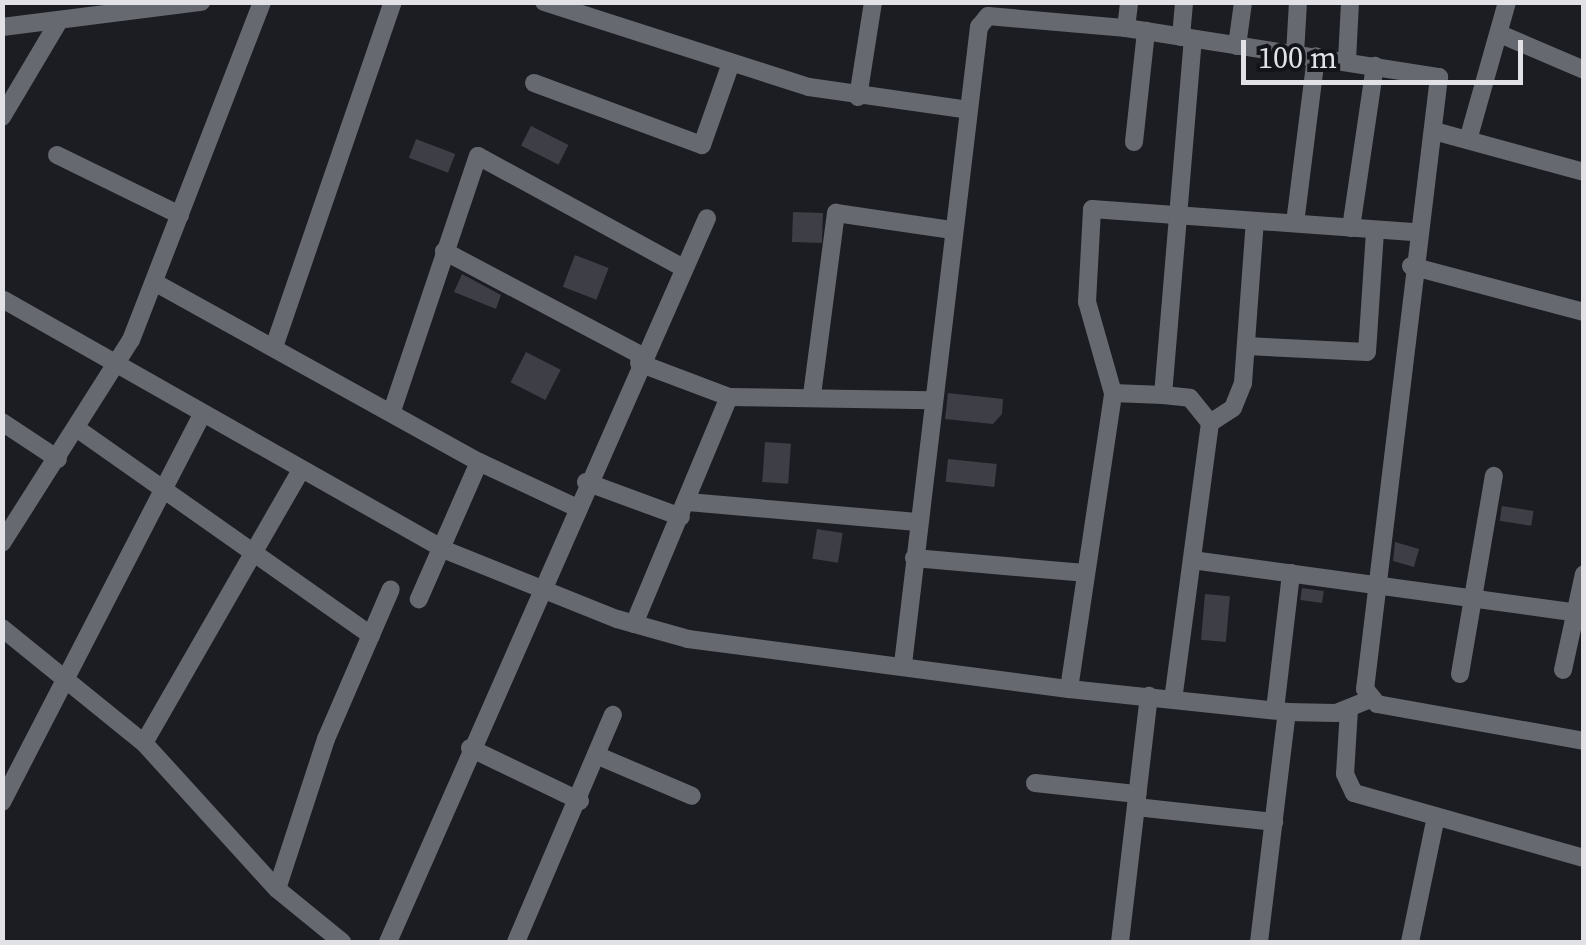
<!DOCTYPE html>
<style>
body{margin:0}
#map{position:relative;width:1586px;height:945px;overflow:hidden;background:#1c1d23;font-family:"Source Serif 4",serif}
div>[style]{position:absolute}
.building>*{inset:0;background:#3d3e46;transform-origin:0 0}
.minor>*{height:18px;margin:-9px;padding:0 9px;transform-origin:9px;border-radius:9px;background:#676971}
span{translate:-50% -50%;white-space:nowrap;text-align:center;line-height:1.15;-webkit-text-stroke:8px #13141a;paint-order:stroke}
.frame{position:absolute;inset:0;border:5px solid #e1e1e6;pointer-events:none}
.scale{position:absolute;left:1241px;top:40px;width:282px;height:45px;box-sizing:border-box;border:5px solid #e1e1e6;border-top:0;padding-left:12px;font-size:30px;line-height:35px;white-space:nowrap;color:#e1e1e6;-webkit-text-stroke:8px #13141a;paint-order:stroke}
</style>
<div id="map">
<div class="building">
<i style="left:531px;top:126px;width:42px;height:22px;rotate:27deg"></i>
<i style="left:416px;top:139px;width:42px;height:20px;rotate:21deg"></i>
<i style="left:793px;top:212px;width:30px;height:30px;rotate:2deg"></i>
<i style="left:575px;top:255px;width:36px;height:34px;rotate:21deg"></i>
<i style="clip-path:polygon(462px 274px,501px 295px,496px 309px,454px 292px)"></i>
<i style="left:526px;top:352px;width:39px;height:34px;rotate:27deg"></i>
<i style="clip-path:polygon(948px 393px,1003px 399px,1002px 414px,993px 424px,945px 419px)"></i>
<i style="left:765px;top:442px;width:26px;height:40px;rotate:4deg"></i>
<i style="left:948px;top:459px;width:49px;height:23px;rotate:6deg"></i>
<i style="left:1502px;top:506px;width:32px;height:15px;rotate:9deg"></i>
<i style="left:817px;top:529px;width:26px;height:30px;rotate:9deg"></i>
<i style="clip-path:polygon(1395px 542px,1419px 549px,1414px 567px,1393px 561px)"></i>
<i style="left:1302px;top:588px;width:22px;height:12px;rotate:8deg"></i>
<i style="left:1205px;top:594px;width:25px;height:46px;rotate:5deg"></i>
</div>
<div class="minor">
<i style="left:544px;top:2px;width:278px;rotate:17.8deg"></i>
<i style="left:809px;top:87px;width:161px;rotate:8.2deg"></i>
<i style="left:2px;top:27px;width:201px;rotate:-7.2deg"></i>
<i style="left:1126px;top:28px;width:26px;rotate:-83deg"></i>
<i style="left:1500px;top:34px;width:91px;rotate:23.2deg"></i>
<i style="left:1181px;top:37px;width:35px;rotate:-85deg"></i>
<i style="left:1237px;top:46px;width:44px;rotate:-82.2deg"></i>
<i style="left:1295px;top:54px;width:52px;rotate:-86.7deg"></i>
<i style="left:1347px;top:60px;width:58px;rotate:-87deg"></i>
<i style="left:534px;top:83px;width:179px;rotate:20.3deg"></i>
<i style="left:702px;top:145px;width:84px;rotate:-70.5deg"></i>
<i style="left:858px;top:97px;width:96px;rotate:-81deg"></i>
<i style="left:2px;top:117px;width:112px;rotate:-59.3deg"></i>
<i style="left:1434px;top:131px;width:156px;rotate:15.3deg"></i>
<i style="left:1468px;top:140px;width:143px;rotate:-74.2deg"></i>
<i style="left:1134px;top:142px;width:112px;rotate:-83.8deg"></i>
<i style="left:57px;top:155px;width:137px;rotate:26deg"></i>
<i style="left:1295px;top:223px;width:168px;rotate:-82.8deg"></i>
<i style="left:1351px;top:228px;width:164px;rotate:-81.6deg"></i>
<i style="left:444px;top:251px;width:224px;rotate:27.9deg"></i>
<i style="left:1411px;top:266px;width:179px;rotate:14.9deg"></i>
<i style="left:154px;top:282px;width:372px;rotate:29deg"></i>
<i style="left:479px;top:462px;width:150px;rotate:113.7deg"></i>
<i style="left:4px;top:300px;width:507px;rotate:29.55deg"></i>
<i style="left:445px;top:550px;width:185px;rotate:21.9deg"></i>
<i style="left:617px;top:619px;width:74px;rotate:15.7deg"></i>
<i style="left:688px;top:639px;width:384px;rotate:7.5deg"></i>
<i style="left:1069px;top:689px;width:219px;rotate:6deg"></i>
<i style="left:1287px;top:712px;width:49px;rotate:1.2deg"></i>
<i style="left:1336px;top:713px;width:38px;rotate:-22deg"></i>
<i style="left:1246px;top:346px;width:121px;rotate:2.8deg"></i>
<i style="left:1367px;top:352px;width:122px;rotate:-86.2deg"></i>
<i style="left:274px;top:347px;width:365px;rotate:-71deg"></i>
<i style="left:639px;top:363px;width:96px;rotate:20.7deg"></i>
<i style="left:729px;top:397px;width:201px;rotate:0.9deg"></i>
<i style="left:1113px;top:393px;width:95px;rotate:-105.9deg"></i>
<i style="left:1087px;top:302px;width:93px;rotate:-86.9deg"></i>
<i style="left:1092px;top:209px;width:325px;rotate:4.1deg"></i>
<i style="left:812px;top:395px;width:184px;rotate:-82.5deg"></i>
<i style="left:836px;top:213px;width:116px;rotate:8.4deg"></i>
<i style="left:1163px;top:395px;width:356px;rotate:-85.2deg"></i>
<i style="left:392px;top:411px;width:269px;rotate:-71.4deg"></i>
<i style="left:478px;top:156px;width:232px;rotate:28.6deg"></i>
<i style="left:2px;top:422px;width:67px;rotate:33.5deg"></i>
<i style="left:1210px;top:423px;width:27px;rotate:-33deg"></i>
<i style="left:1233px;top:408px;width:27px;rotate:-68deg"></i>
<i style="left:1243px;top:383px;width:162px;rotate:-85.8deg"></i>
<i style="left:79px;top:430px;width:357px;rotate:35.1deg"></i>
<i style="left:479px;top:462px;width:106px;rotate:25.1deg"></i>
<i style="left:586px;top:482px;width:101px;rotate:20.2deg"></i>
<i style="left:688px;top:502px;width:230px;rotate:5deg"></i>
<i style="left:2px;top:543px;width:241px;rotate:-57.6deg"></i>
<i style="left:131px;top:340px;width:362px;rotate:-68.8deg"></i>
<i style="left:914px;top:558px;width:171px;rotate:5deg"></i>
<i style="left:1192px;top:560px;width:396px;rotate:7.8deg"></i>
<i style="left:634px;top:624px;width:246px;rotate:-67.3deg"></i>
<i style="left:2px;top:628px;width:183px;rotate:39deg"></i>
<i style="left:144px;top:743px;width:197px;rotate:47.7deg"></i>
<i style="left:277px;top:889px;width:84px;rotate:39.2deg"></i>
<i style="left:903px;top:664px;width:642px;rotate:-83.2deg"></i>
<i style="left:979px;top:27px;width:14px;rotate:-51deg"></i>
<i style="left:988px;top:16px;width:139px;rotate:5deg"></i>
<i style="left:1126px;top:28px;width:317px;rotate:8.9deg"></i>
<i style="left:1439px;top:77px;width:616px;rotate:96.89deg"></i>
<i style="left:1365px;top:689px;width:19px;rotate:51deg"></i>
<i style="left:1377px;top:704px;width:210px;rotate:10.1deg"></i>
<i style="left:1563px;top:670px;width:98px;rotate:-77.7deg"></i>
<i style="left:1460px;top:674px;width:201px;rotate:-80.3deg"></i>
<i style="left:1069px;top:689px;width:299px;rotate:-81.5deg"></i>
<i style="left:1113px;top:393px;width:50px;rotate:2.3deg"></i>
<i style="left:1163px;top:395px;width:27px;rotate:6deg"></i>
<i style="left:1190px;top:398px;width:32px;rotate:51deg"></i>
<i style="left:1210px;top:423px;width:278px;rotate:97.6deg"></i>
<i style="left:1349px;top:709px;width:65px;rotate:93.5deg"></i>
<i style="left:1345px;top:774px;width:21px;rotate:65deg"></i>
<i style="left:1354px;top:793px;width:239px;rotate:15.8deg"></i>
<i style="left:1275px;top:710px;width:138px;rotate:-83.3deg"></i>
<i style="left:144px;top:743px;width:315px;rotate:-60.1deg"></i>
<i style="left:470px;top:748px;width:122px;rotate:25.7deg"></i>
<i style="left:596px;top:755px;width:104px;rotate:23.1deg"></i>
<i style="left:1035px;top:783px;width:103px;rotate:6.2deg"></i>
<i style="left:2px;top:802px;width:436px;rotate:-62.7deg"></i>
<i style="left:1136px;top:807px;width:139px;rotate:6.2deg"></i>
<i style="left:277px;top:889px;width:158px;rotate:-71.9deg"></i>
<i style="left:326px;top:739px;width:163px;rotate:-66.6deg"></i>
<i style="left:388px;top:942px;width:791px;rotate:-66.22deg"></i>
<i style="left:516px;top:942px;width:247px;rotate:-66.9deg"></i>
<i style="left:1120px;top:942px;width:248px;rotate:-83.3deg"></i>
<i style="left:1259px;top:942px;width:232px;rotate:-83.1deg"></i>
<i style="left:1410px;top:942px;width:124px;rotate:-78.3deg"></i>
</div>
<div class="frame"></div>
<div class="scale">100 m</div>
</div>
